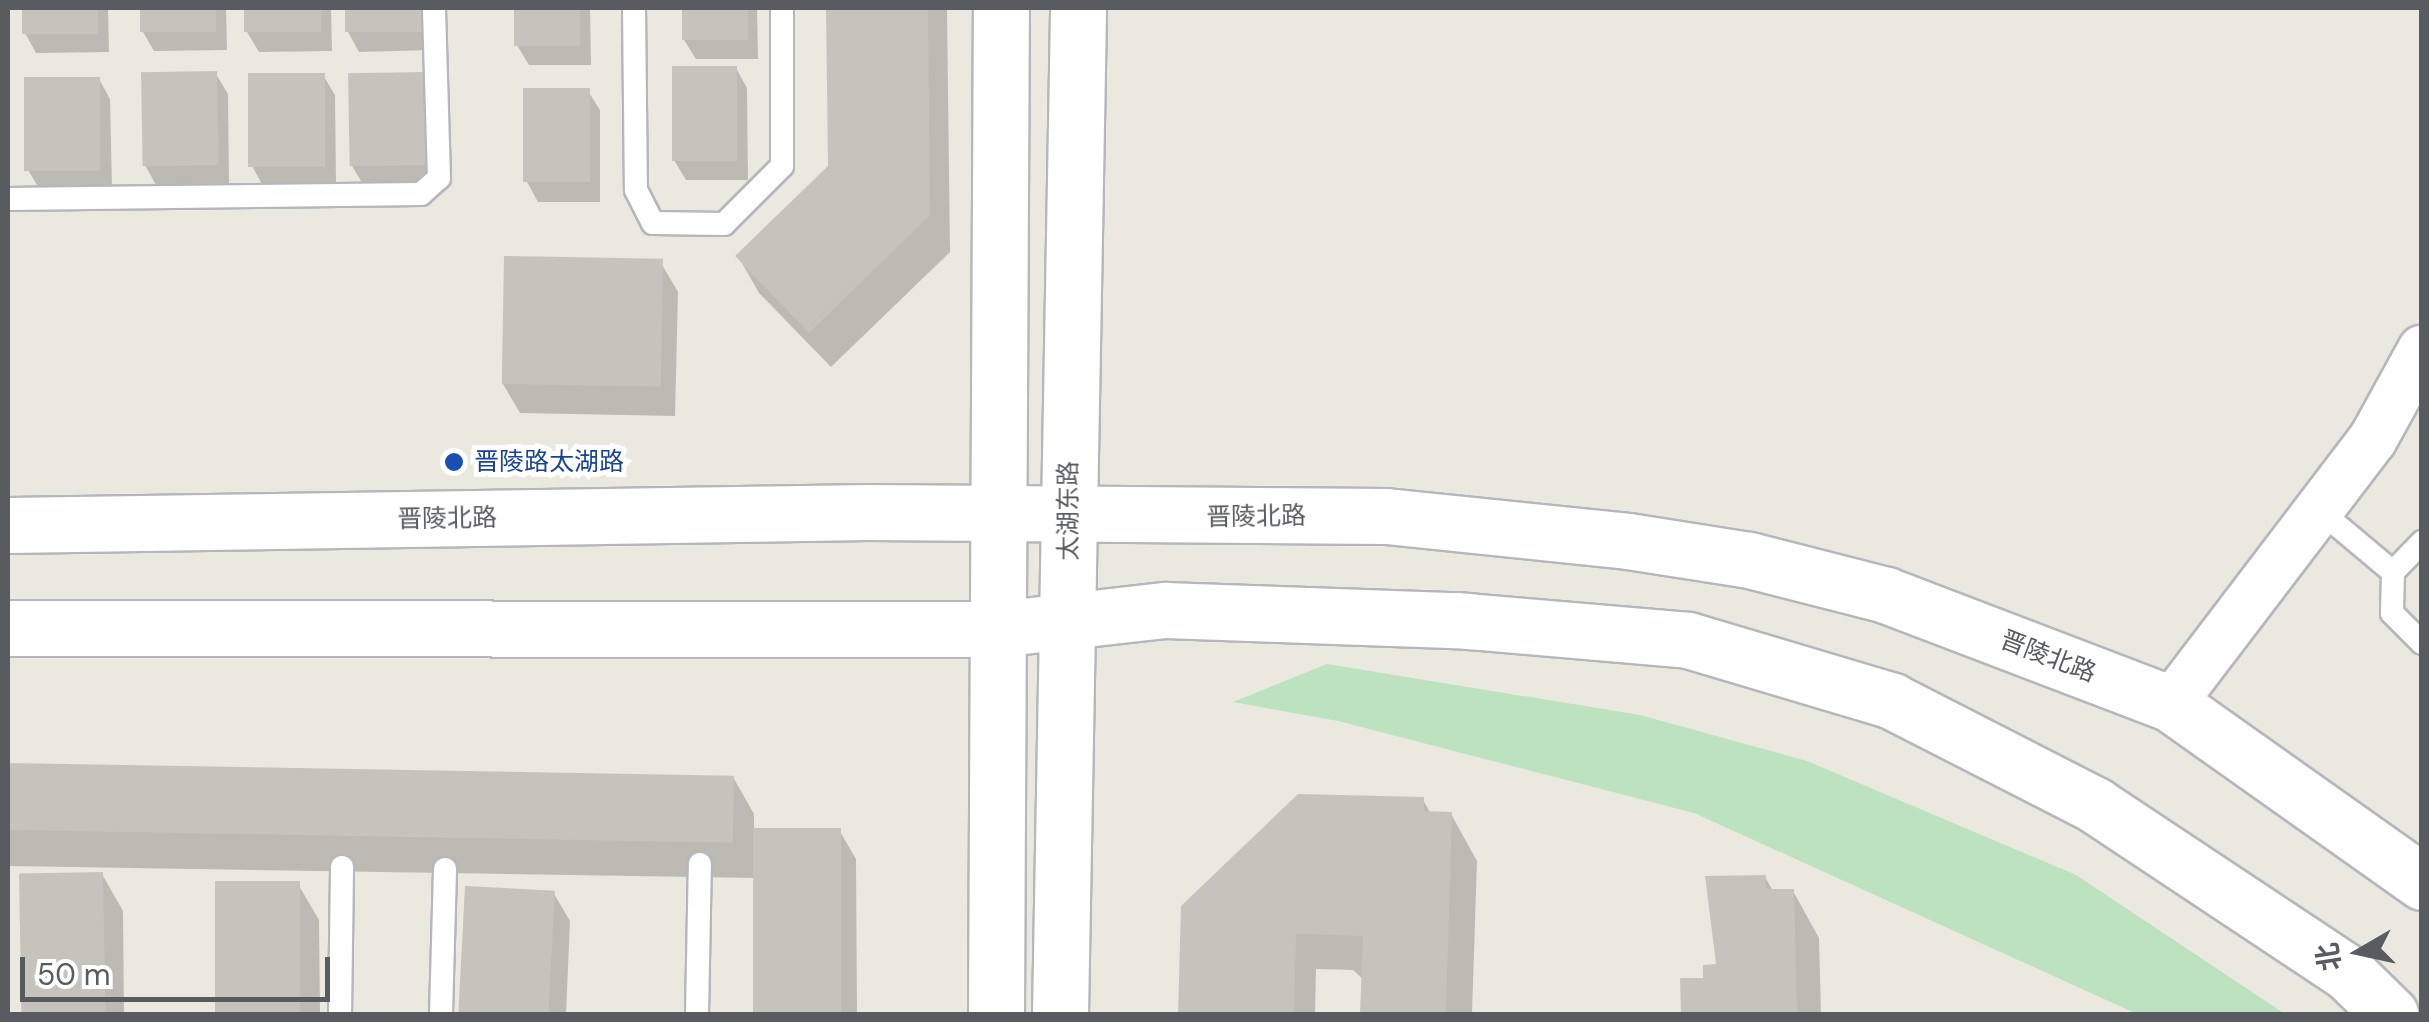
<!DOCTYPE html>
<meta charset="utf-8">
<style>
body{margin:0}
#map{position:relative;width:2429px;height:1022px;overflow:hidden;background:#ebe9df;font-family:"DM Sans","Noto Sans SC",sans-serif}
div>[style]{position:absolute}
.green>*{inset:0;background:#bce2bf}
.shadow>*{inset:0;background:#0003}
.building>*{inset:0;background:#c6c3bd;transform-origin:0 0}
.roads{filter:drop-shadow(2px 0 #b5b7bc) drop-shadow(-2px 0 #b5b7bc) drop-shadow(0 2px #b5b7bc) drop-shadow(0 -2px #b5b7bc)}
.service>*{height:22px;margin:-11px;padding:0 11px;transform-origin:11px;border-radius:11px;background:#fff}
.minor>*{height:48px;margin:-24px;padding:0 24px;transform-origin:24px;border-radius:24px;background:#fff}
.secondary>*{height:55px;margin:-27.5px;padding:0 27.5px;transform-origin:27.5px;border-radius:27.5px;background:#fff}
.dots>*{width:28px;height:28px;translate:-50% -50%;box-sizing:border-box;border:5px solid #fff;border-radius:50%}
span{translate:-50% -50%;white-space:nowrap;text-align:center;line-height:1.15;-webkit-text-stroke:10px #fff;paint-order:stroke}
.transit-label{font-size:25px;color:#164399}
.left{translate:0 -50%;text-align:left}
.street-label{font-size:25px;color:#585b60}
.frame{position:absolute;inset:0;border:10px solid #585b60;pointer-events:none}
.north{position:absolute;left:2309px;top:902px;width:100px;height:100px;-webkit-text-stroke:8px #fff;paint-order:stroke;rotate:261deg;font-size:28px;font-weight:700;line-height:40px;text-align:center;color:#585b60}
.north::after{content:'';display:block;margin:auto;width:35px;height:45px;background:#585b60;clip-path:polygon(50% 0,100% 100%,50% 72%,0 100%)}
.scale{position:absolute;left:20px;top:957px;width:310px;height:45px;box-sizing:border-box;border:5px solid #585b60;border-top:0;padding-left:12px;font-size:30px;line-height:35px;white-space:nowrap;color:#585b60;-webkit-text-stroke:8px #fff;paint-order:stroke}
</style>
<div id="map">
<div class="green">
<i style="clip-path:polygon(1327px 664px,1640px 715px,1807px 761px,2076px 875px,2285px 1014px,2137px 1014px,1694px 813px,1338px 721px,1233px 702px)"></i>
</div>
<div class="shadow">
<i style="clip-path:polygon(24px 8px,108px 8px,109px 52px,36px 53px,25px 33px)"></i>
<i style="clip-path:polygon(142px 8px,226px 8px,227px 50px,154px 51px,143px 32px)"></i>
<i style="clip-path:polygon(247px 8px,331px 8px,332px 51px,259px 52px,247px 32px)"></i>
<i style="clip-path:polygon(347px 8px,431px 8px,432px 50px,359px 52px,348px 32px)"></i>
<i style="clip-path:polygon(517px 8px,590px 8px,591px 65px,529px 65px,517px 45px)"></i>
<i style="clip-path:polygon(684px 8px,757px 8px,758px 59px,696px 59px,684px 40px)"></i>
<i style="clip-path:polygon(829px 8px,947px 8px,950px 252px,831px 367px,759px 293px,738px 256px,831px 167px)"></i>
<i style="clip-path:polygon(736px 68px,747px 88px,748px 180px,686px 180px,674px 160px)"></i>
<i style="clip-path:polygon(216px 74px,228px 94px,229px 184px,156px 185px,145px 165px)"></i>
<i style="clip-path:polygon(323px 75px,335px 95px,336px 185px,263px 186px,252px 166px)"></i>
<i style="clip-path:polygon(424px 75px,437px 185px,364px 186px,352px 166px)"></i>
<i style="clip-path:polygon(99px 79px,110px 99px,112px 189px,40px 190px,28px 170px)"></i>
<i style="clip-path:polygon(588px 91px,600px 110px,600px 202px,538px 202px,527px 182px)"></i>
<i style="clip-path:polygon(661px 263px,678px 292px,675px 416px,520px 413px,503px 384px)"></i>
<i style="clip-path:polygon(8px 765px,733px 777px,754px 814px,754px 831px,839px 830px,856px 859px,857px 1014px,757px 1014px,756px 878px,8px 866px)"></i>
<i style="clip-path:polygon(1423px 800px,1431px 814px,1451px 814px,1477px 861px,1472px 1014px,1363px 1014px,1364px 980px,1353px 970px,1316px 969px,1315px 1014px,1180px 1014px,1183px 907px)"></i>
<i style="clip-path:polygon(102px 874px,123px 911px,124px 1014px,23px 1014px,21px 875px)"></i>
<i style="clip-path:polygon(1765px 877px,1773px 891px,1793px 891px,1819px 938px,1821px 1014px,1683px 1014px,1682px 981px,1706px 981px,1719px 967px)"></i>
<i style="clip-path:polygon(218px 884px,298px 884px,319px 920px,320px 1014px,219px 1014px)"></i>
<i style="clip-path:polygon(468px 889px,553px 892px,570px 921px,566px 1014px,463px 1014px)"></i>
</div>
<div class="building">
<i style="left:22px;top:8px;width:76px;height:26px"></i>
<i style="left:140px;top:8px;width:76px;height:24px"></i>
<i style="left:244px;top:8px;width:77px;height:24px"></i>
<i style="left:345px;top:8px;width:77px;height:24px"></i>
<i style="left:514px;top:8px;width:66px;height:38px"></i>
<i style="left:682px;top:8px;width:66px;height:32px"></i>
<i style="clip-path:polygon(826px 8px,928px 8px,930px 215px,809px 333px,735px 256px,828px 166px)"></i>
<i style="left:672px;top:66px;width:65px;height:95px"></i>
<i style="left:217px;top:71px;width:94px;height:76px;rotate:89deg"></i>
<i style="left:425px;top:72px;width:93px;height:77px;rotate:89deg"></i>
<i style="left:248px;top:73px;width:77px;height:94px"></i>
<i style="left:24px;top:77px;width:76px;height:94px"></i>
<i style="left:590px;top:88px;width:94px;height:67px;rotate:90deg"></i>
<i style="left:504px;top:256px;width:159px;height:128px;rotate:1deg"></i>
<i style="left:8px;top:763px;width:726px;height:67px;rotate:1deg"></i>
<i style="clip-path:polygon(1298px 794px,1424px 797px,1424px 811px,1452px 812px,1446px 1012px,1360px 1014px,1363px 936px,1296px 934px,1294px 1014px,1178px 1014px,1181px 906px)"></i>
<i style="left:753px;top:828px;width:88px;height:186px"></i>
<i style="left:103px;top:872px;width:142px;height:84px;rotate:89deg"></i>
<i style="clip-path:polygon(1766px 875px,1766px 889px,1794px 889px,1797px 1014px,1681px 1014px,1680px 978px,1703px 978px,1703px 965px,1716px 964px,1705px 876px)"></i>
<i style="left:300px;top:881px;width:133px;height:85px;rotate:90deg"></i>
<i style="left:465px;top:886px;width:90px;height:128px;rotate:3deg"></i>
</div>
<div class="roads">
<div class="service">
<i style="left:634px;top:8px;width:182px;rotate:89.4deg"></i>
<i style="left:636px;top:190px;width:37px;rotate:63deg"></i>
<i style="left:653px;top:223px;width:71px;rotate:0.8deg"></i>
<i style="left:724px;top:224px;width:82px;rotate:-45deg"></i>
<i style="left:782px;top:166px;width:158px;rotate:-90deg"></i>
<i style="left:8px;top:199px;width:413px;rotate:-0.7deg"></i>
<i style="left:421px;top:194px;width:24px;rotate:-42deg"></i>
<i style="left:439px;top:178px;width:170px;rotate:-91.7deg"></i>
<i style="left:2319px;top:510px;width:97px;rotate:40deg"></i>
<i style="left:2393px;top:572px;width:41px;rotate:91.4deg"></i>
<i style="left:2392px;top:613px;width:42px;rotate:45deg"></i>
<i style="left:2393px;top:572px;width:42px;rotate:-46deg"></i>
<i style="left:340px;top:1014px;width:147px;rotate:-89.2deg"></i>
<i style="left:441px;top:1014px;width:145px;rotate:-88.4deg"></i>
<i style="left:697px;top:1014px;width:150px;rotate:-88.9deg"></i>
</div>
<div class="minor">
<i style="left:2171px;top:704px;width:333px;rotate:-52.7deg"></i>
<i style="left:2373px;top:439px;width:102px;rotate:-61.2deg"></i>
</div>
<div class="secondary">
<i style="left:8px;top:525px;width:861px;rotate:-0.87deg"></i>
<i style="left:869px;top:512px;width:517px;rotate:0.44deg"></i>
<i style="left:1386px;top:516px;width:243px;rotate:5.9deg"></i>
<i style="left:1628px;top:541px;width:122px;rotate:8.9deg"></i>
<i style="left:1749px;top:560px;width:141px;rotate:14.3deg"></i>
<i style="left:1886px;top:595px;width:305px;rotate:20.9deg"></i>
<i style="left:2171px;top:704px;width:308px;rotate:35.3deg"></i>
<i style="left:8px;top:628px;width:989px;rotate:0.06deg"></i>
<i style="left:997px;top:629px;width:169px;rotate:-6.5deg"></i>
<i style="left:1165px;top:610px;width:291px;rotate:2deg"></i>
<i style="left:1456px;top:620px;width:233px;rotate:4.9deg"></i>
<i style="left:1688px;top:640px;width:213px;rotate:16.6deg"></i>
<i style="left:1892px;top:701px;width:228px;rotate:27.1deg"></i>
<i style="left:2095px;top:805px;width:304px;rotate:33.6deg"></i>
<i style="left:2348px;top:973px;width:59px;rotate:44.3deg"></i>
<i style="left:996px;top:1014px;width:1006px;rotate:-89.72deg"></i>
<i style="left:1060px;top:1014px;width:1006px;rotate:-88.97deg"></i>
</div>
</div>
<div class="dots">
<i style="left:454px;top:462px;background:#1a4fb4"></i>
</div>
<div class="transit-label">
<span class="left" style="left:474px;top:462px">晋陵路太湖路</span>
</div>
<div class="street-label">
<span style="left:1069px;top:511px;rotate:-90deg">太湖东路</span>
<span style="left:1256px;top:517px;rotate:-1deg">晋陵北路</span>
<span style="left:447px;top:519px;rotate:-1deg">晋陵北路</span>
<span style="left:2048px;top:657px;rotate:21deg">晋陵北路</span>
</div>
<div class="frame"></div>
<div class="north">北</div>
<div class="scale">50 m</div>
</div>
